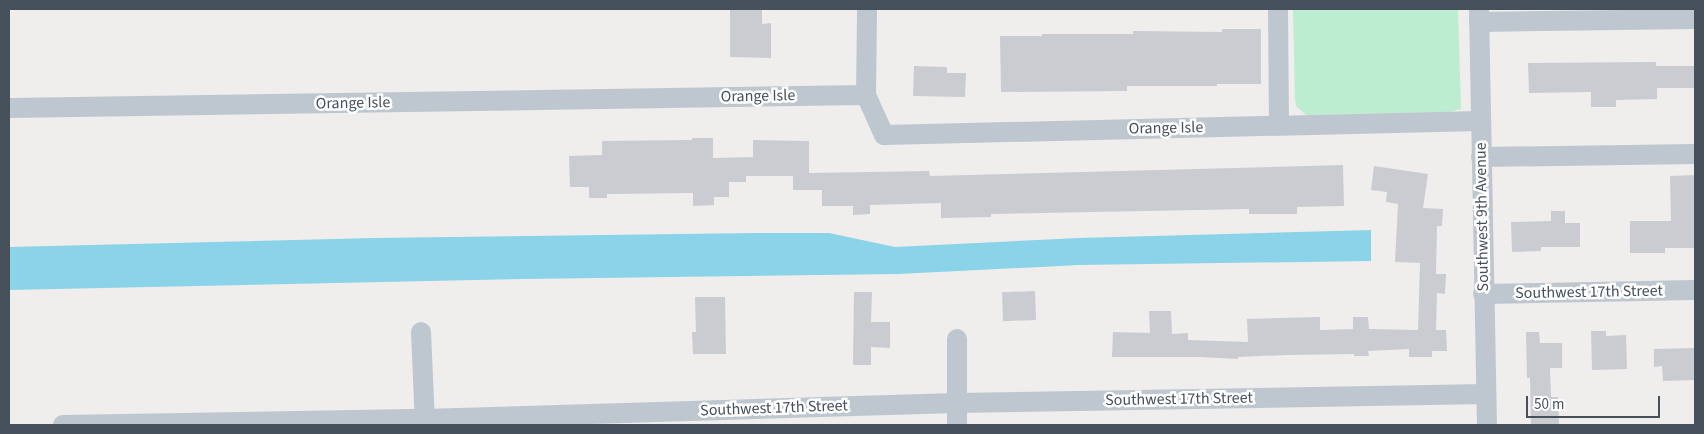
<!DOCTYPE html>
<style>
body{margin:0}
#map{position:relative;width:1704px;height:434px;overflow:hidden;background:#f0eded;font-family:"Source Sans 3",sans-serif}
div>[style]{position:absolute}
.green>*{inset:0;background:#bdedd0}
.water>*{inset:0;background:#8bd3e8}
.building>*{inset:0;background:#caccd2;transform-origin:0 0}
.street>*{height:20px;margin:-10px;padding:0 10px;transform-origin:10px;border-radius:10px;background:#bec7cf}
span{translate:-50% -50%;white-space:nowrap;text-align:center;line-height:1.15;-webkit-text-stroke:5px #fff;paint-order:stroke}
.street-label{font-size:16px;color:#46505a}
.frame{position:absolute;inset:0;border:10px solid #46505a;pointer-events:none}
.scale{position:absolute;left:1526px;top:396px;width:134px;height:22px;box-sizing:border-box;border:2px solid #46505a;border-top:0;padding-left:6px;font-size:15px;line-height:18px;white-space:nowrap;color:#46505a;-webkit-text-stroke:4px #fff;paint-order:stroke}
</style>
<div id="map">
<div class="green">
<i style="clip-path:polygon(1293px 9px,1458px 9px,1461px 109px,1449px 112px,1306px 115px,1296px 106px,1295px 100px)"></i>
</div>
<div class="water">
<i style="clip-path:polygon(1371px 230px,1371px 261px,1079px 265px,898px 274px,523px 279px,9px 290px,9px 247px,374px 238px,757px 233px,829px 233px,895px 247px,1079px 238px)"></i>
</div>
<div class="building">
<i style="clip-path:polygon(730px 9px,762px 9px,762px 24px,771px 23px,771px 58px,730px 57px)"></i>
<i style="clip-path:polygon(1222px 29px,1261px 29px,1261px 84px,1217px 84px,1217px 86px,1127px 86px,1127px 91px,1001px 92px,1000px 36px,1042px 36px,1042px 34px,1133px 34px,1133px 31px,1222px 32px)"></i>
<i style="clip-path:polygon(1656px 62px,1656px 66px,1695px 66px,1695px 88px,1657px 88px,1657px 99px,1616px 100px,1616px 107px,1591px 107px,1591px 92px,1529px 93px,1528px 63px)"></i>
<i style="clip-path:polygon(914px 66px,947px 67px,947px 73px,966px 73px,965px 97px,913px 96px)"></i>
<i style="clip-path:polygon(692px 138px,713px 138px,713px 158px,753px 157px,753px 140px,809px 141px,809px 173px,929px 171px,930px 176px,1343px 165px,1344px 206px,1297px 207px,1297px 214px,1249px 214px,1249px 209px,991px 214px,991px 217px,941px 218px,941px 203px,870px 205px,870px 214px,853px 215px,853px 206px,822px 206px,822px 190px,793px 190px,793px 176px,746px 176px,746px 182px,729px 182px,729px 197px,714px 197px,714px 205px,693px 206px,693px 193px,607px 194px,607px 198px,589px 198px,589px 187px,570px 187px,569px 156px,602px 155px,602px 141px,692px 140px)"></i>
<i style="clip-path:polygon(1374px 166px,1428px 174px,1423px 208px,1443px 209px,1442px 226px,1437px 226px,1436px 274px,1446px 274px,1445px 294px,1437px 293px,1436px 330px,1446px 330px,1447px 351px,1432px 351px,1432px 357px,1409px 357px,1409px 349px,1368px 351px,1369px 356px,1354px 356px,1354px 354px,1287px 355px,1238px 357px,1238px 359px,1200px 357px,1112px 357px,1113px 332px,1150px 333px,1149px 311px,1171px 311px,1172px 334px,1188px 333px,1188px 340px,1248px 342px,1247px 319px,1320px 317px,1320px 330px,1353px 329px,1353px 317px,1368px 317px,1369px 329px,1418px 330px,1420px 263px,1395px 262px,1398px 204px,1386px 202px,1387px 192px,1371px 190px)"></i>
<i style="clip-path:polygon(1695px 175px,1695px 248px,1665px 248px,1665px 253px,1630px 253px,1630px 221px,1671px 221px,1670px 176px)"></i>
<i style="clip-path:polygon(1551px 211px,1565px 211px,1565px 223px,1580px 223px,1580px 247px,1541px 247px,1541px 251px,1512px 252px,1511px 222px,1551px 221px)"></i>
<i style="left:1035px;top:291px;width:29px;height:33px;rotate:88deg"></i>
<i style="clip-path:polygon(854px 292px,872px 292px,871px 322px,890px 322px,890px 348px,871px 347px,871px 365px,853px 365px)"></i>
<i style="clip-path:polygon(695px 297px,725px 297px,726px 354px,693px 354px,692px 332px,696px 332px)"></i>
<i style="clip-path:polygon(1591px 331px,1606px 331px,1606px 336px,1626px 335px,1627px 369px,1592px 370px)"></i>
<i style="clip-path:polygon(1526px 332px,1539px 332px,1540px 343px,1562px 343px,1562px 368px,1550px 368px,1551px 397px,1558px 397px,1559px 425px,1531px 425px,1530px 378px,1527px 378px)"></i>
<i style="clip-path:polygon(1695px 348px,1695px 380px,1663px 381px,1662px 366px,1654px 367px,1654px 349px)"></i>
</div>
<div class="street">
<i style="left:1278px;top:9px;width:116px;rotate:89.5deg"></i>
<i style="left:1479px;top:9px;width:416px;rotate:88.9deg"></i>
<i style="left:1479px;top:22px;width:216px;rotate:-0.8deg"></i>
<i style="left:866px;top:95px;width:86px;rotate:-89.3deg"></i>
<i style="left:9px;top:108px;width:857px;rotate:-0.87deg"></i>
<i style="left:866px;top:95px;width:44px;rotate:65.8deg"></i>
<i style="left:884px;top:135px;width:596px;rotate:-1.35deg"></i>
<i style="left:1481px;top:157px;width:214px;rotate:-0.8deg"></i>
<i style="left:1483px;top:294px;width:212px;rotate:-1.1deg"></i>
<i style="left:421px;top:332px;width:93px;rotate:87.5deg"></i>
<i style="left:957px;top:339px;width:86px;rotate:90deg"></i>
<i style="left:63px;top:425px;width:361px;rotate:-1deg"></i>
<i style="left:424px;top:419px;width:533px;rotate:-1.72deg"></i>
<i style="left:957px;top:403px;width:529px;rotate:-0.97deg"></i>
</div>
<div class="street-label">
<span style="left:758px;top:96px;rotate:-1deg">Orange Isle</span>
<span style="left:353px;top:103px;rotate:-1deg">Orange Isle</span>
<span style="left:1166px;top:128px;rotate:-1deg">Orange Isle</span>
<span style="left:1482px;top:217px;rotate:-91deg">Southwest 9th Avenue</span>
<span style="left:1589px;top:292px;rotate:-1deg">Southwest 17th Street</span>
<span style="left:1179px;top:399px;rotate:-1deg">Southwest 17th Street</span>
<span style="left:774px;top:408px;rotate:-2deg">Southwest 17th Street</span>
</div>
<div class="frame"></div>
<div class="scale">50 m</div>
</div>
